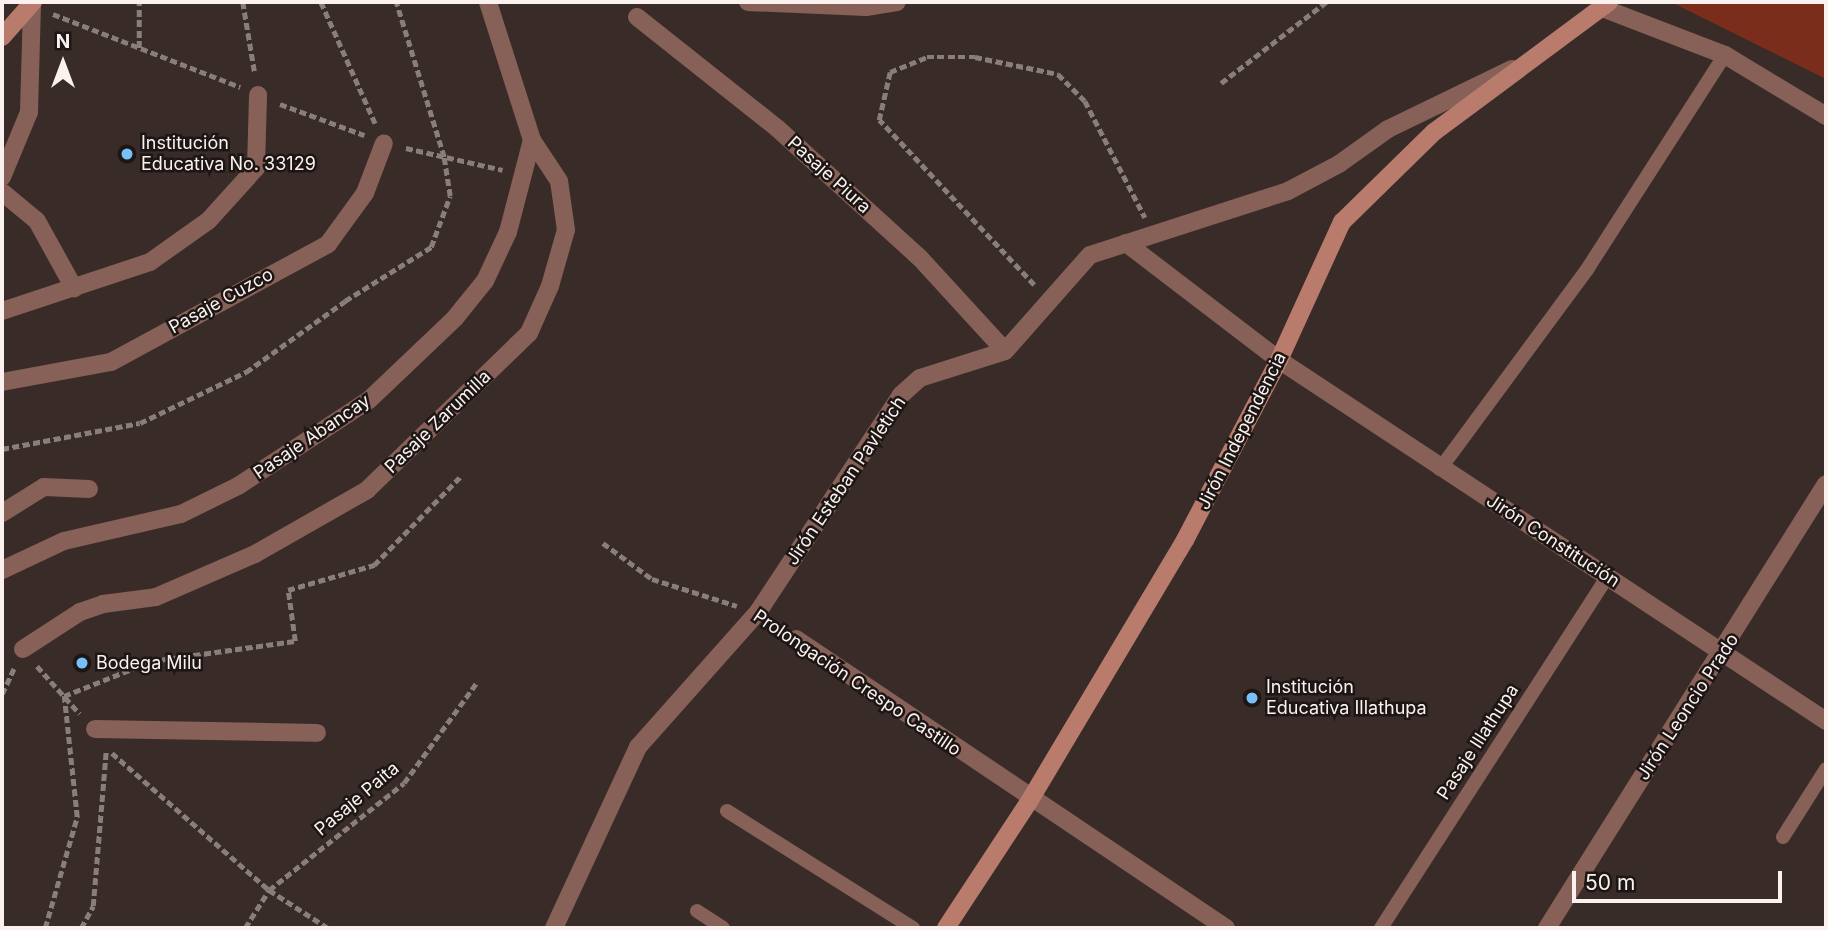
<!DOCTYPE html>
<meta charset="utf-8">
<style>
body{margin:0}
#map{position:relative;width:1828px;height:930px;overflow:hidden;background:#392c28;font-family:Inter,sans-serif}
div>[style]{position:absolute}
.green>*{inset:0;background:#7a2d1b}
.path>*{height:4.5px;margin-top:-2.25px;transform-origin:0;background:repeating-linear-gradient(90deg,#8a7e7b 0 7px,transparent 0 10.5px)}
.lane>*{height:14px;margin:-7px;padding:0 7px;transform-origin:7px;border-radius:7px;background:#876057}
.street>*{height:18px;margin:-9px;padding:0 9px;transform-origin:9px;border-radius:9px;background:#876057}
.secondary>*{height:18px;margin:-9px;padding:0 9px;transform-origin:9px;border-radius:9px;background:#b87b6c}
.dots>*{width:19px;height:19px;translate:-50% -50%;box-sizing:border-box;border:4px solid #1c1614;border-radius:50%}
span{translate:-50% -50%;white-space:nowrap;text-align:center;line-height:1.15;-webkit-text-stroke:5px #1c1614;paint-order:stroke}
.poi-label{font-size:18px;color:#fbf1ef}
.left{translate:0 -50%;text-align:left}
.street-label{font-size:18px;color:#fbf1ef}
.frame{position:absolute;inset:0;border:4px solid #fbf1ef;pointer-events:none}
.north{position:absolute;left:28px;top:28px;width:70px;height:70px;-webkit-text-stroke:5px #1c1614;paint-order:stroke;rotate:0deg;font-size:19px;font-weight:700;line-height:28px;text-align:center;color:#fbf1ef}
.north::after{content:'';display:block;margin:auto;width:24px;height:32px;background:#fbf1ef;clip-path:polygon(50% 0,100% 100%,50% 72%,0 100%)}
.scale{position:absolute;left:1572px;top:871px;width:210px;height:32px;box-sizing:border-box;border:4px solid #fbf1ef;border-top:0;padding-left:9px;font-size:21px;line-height:24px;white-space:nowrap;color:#fbf1ef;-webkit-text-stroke:5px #1c1614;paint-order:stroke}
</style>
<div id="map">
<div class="green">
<i style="clip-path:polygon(1671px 2px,1826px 2px,1826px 79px)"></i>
</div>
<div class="path">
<i style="left:243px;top:2px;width:73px;rotate:80.5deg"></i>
<i style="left:321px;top:2px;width:133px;rotate:65.9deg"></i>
<i style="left:53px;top:14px;width:201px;rotate:21.3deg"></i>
<i style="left:139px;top:48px;width:46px;rotate:-90deg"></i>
<i style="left:1221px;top:83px;width:133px;rotate:-37.6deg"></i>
<i style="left:280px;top:104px;width:90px;rotate:20.3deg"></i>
<i style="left:406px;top:148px;width:99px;rotate:12.8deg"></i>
<i style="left:1034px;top:285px;width:226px;rotate:-133.2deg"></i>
<i style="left:879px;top:120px;width:49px;rotate:-77.1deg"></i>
<i style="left:890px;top:72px;width:40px;rotate:-22deg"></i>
<i style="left:927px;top:57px;width:48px"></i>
<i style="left:975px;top:57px;width:85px;rotate:11.6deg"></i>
<i style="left:1058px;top:74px;width:38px;rotate:45deg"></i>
<i style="left:1085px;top:101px;width:131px;rotate:62.7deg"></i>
<i style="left:2px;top:449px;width:140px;rotate:-10.7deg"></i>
<i style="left:140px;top:423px;width:118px;rotate:-25.7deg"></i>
<i style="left:246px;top:372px;width:122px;rotate:-35.6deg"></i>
<i style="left:345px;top:301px;width:102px;rotate:-32.1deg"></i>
<i style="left:431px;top:247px;width:54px;rotate:-69.6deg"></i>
<i style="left:450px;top:196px;width:39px;rotate:-99deg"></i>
<i style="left:444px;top:157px;width:162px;rotate:-107.2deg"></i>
<i style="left:603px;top:543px;width:61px;rotate:36.3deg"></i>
<i style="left:652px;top:579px;width:89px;rotate:17.6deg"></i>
<i style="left:37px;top:666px;width:64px;rotate:48.1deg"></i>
<i style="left:2px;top:694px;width:31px;rotate:-65deg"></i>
<i style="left:112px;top:753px;width:208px;rotate:41.1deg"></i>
<i style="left:269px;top:890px;width:70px;rotate:32.8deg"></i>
<i style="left:45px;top:928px;width:116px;rotate:-73.9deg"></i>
<i style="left:77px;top:817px;width:122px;rotate:-96.1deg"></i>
<i style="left:64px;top:696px;width:95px;rotate:-21.7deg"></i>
<i style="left:152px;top:661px;width:144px;rotate:-8deg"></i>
<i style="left:295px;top:641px;width:51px;rotate:-97.8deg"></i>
<i style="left:288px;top:590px;width:90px;rotate:-16.2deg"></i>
<i style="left:374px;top:565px;width:123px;rotate:-45.7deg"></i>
<i style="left:81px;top:928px;width:25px;rotate:-61deg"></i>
<i style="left:93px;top:906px;width:157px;rotate:-85.2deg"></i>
<i style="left:245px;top:928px;width:45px;rotate:-57.7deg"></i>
<i style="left:269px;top:890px;width:172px;rotate:-38.4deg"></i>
<i style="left:404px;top:783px;width:125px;rotate:-54.1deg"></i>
</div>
<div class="lane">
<i style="left:1440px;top:469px;width:250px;rotate:-53.6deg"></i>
<i style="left:1588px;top:268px;width:253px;rotate:-57.3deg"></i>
<i style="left:727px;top:811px;width:220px;rotate:32.2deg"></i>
<i style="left:1783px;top:837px;width:80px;rotate:-57.7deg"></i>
<i style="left:697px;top:911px;width:31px;rotate:33deg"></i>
<i style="left:1381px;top:928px;width:419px;rotate:-57.2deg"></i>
</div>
<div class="street">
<i style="left:748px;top:2px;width:118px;rotate:2.4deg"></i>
<i style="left:866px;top:7px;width:31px;rotate:-9deg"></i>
<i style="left:1605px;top:9px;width:129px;rotate:21deg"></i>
<i style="left:1725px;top:55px;width:118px;rotate:31.1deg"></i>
<i style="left:637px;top:17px;width:179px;rotate:38.4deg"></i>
<i style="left:777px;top:128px;width:192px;rotate:42.3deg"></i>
<i style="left:919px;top:257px;width:127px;rotate:47.5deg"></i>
<i style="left:2px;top:177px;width:70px;rotate:-67.4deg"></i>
<i style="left:29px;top:112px;width:106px;rotate:-88.4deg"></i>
<i style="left:2px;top:192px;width:45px;rotate:39.6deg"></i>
<i style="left:37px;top:221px;width:77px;rotate:61.1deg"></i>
<i style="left:1126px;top:243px;width:193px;rotate:37.4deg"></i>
<i style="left:1279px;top:360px;width:655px;rotate:33.42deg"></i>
<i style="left:2px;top:311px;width:156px;rotate:-18.3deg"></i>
<i style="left:150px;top:262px;width:72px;rotate:-35.4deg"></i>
<i style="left:209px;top:220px;width:70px;rotate:-47.9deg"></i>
<i style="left:256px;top:168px;width:73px;rotate:-88.4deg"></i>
<i style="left:2px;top:382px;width:111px;rotate:-10.4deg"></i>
<i style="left:111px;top:362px;width:247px;rotate:-28.5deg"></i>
<i style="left:328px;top:244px;width:63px;rotate:-54deg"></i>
<i style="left:365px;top:193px;width:53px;rotate:-69.2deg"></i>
<i style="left:2px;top:513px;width:49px;rotate:-31.8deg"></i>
<i style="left:44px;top:487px;width:45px;rotate:2.5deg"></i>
<i style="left:2px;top:570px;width:68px;rotate:-25.1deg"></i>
<i style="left:64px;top:541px;width:120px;rotate:-13deg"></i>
<i style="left:181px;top:514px;width:64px;rotate:-26.2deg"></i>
<i style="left:238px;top:486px;width:157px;rotate:-33.3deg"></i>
<i style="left:369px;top:400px;width:119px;rotate:-43.6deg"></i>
<i style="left:455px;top:318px;width:48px;rotate:-51deg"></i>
<i style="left:485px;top:281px;width:54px;rotate:-64.9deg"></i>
<i style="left:508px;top:232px;width:95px;rotate:-75.4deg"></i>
<i style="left:796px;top:639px;width:518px;rotate:33.9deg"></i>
<i style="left:23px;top:649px;width:68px;rotate:-33deg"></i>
<i style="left:80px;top:612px;width:24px;rotate:-19deg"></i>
<i style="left:103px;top:604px;width:53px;rotate:-7.5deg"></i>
<i style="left:156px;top:597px;width:108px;rotate:-23.5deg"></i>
<i style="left:255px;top:554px;width:129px;rotate:-29.7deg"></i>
<i style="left:367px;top:490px;width:226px;rotate:-44.1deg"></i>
<i style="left:529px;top:333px;width:51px;rotate:-65.9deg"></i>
<i style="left:550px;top:286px;width:58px;rotate:-74.1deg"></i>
<i style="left:566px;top:230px;width:49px;rotate:-98.1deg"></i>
<i style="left:559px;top:181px;width:49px;rotate:-123.4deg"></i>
<i style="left:532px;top:140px;width:145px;rotate:-107.7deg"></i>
<i style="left:95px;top:729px;width:222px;rotate:1deg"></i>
<i style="left:554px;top:928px;width:200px;rotate:-65.1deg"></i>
<i style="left:638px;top:747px;width:181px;rotate:-48.4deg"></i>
<i style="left:758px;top:612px;width:260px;rotate:-56.6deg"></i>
<i style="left:901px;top:395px;width:25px;rotate:-42deg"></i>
<i style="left:920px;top:378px;width:89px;rotate:-17.6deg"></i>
<i style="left:1005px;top:351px;width:128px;rotate:-48.5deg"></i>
<i style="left:1090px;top:255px;width:208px;rotate:-17.9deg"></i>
<i style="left:1288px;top:191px;width:58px;rotate:-27.9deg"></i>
<i style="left:1339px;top:164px;width:60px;rotate:-35.5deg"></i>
<i style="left:1388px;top:129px;width:138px;rotate:-25.8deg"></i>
<i style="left:1547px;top:928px;width:524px;rotate:-57.86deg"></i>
</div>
<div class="secondary">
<i style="left:2px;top:37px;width:47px;rotate:-48.5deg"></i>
<i style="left:946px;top:928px;width:153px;rotate:-56.7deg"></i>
<i style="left:1030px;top:800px;width:303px;rotate:-59.2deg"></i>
<i style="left:1185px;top:540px;width:203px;rotate:-62.4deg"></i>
<i style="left:1279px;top:360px;width:152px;rotate:-65.5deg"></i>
<i style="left:1342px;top:222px;width:129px;rotate:-44.4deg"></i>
<i style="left:1434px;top:132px;width:218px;rotate:-36.6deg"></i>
</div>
<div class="dots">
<i style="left:127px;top:154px;background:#79bff8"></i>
<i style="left:82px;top:663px;background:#79bff8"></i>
<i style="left:1252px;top:698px;background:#79bff8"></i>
</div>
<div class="poi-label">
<span class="left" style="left:141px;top:154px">Institución<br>Educativa No. 33129</span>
<span class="left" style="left:96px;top:663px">Bodega Milu</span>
<span class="left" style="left:1266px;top:698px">Institución<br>Educativa Illathupa</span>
</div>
<div class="street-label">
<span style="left:829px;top:175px;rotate:42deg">Pasaje Piura</span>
<span style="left:221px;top:301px;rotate:-29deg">Pasaje Cuzco</span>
<span style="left:438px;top:422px;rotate:-44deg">Pasaje Zarumilla</span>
<span style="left:1242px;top:431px;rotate:-63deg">Jirón Independencia</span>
<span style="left:312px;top:437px;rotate:-34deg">Pasaje Abancay</span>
<span style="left:846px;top:481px;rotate:-56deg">Jirón Esteban Pavletich</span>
<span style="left:1553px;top:541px;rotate:33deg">Jirón Constitución</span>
<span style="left:857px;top:683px;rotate:34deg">Prolongación Crespo Castillo</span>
<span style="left:1688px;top:707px;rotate:-57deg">Jirón Leoncio Prado</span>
<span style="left:1478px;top:742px;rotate:-57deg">Pasaje Illathupa</span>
<span style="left:357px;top:799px;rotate:-40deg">Pasaje Paita</span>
</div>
<div class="frame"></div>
<div class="north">N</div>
<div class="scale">50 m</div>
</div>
